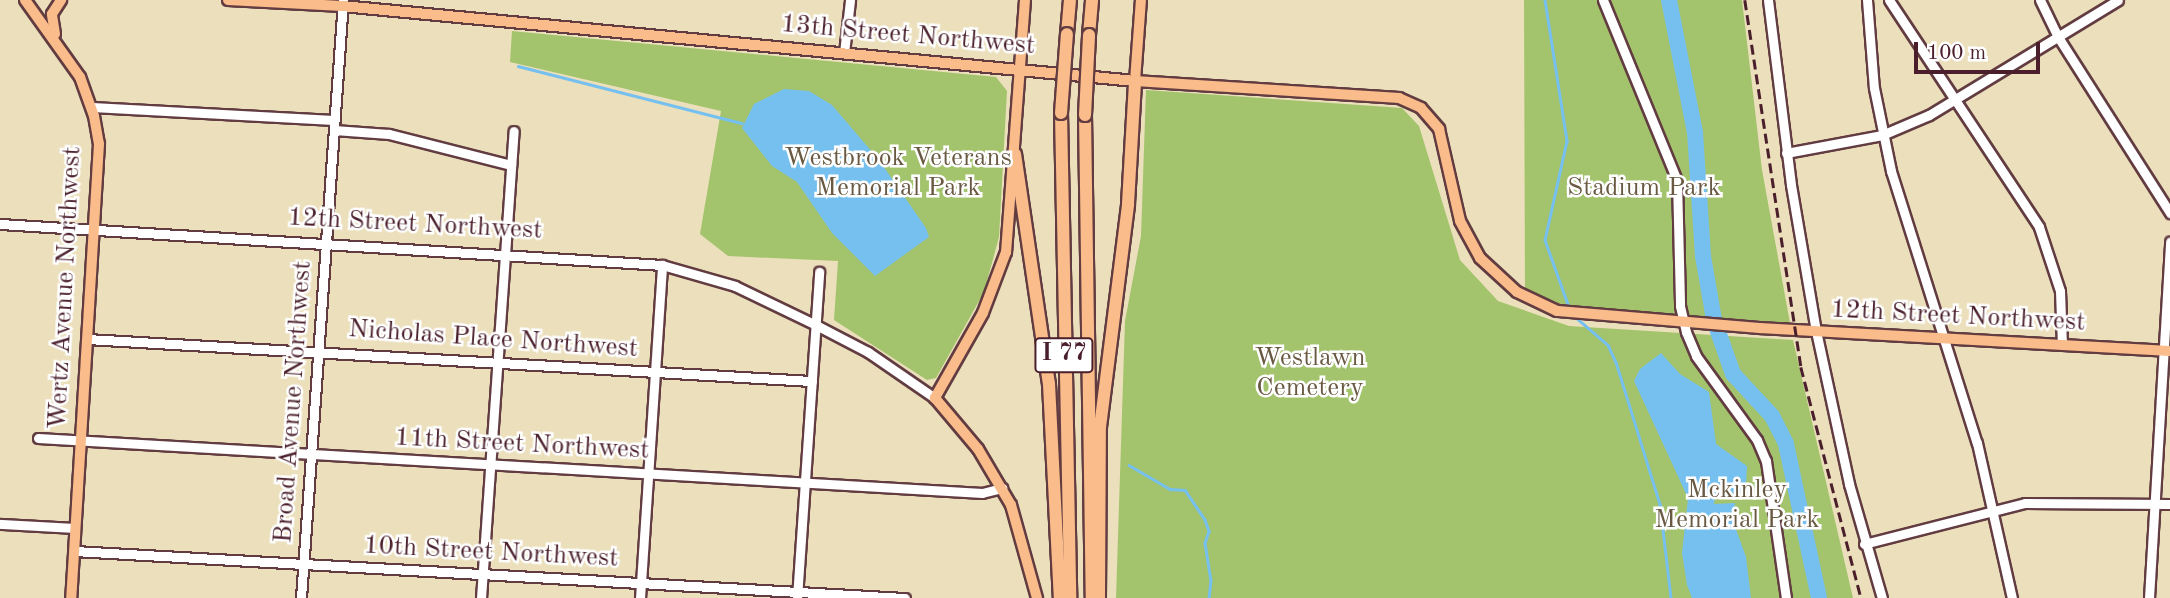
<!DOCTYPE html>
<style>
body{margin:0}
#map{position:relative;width:2170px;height:598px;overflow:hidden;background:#ebdfbc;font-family:"Old Standard TT",serif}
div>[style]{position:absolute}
.green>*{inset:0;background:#a3c46c}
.water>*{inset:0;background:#76c0ef}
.stream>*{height:2.5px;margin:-1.25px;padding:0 1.25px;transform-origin:1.25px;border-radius:1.25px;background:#76c0ef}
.river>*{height:16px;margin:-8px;padding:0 8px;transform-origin:8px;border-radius:8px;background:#76c0ef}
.roads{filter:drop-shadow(2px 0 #623c41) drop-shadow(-2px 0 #623c41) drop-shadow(0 2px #623c41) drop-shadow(0 -2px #623c41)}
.minor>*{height:9px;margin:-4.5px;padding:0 4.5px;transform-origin:4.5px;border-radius:4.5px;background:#fff}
.major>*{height:10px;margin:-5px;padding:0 5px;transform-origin:5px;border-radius:5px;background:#f9bc8a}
.highway>*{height:12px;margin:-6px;padding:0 6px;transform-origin:6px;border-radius:6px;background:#f9bc8a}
.rail>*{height:2.5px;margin-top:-1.25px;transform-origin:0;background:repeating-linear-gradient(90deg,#4a1f2b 0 10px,transparent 0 15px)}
.bridges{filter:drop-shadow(2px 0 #623c41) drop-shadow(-2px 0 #623c41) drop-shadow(0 2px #623c41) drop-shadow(0 -2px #623c41)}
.highway-bridge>*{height:12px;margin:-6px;padding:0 6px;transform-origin:6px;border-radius:6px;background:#f9bc8a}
span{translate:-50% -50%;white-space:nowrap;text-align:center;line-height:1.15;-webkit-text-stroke:5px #fff;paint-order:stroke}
.shield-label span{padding:2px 5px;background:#fff;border:2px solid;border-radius:5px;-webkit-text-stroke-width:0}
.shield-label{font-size:24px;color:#4a1f2b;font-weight:700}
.street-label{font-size:26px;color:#4a1f2b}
.park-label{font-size:26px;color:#695942}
.scale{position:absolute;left:1914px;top:42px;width:126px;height:32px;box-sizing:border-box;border:4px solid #4a1f2b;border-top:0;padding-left:9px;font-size:21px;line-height:24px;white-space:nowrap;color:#4a1f2b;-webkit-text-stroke:5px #fff;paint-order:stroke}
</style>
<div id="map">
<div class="green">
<i style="clip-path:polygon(1524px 0,1742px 0,1762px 170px,1790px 323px,1554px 306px,1525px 291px)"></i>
<i style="clip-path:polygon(512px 31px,996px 77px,1007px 91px,999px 237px,984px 292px,936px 378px,927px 380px,834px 320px,838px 261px,728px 256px,700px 234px,721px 111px,510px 62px)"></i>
<i style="clip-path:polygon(1146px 90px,1402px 108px,1419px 126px,1460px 260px,1498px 301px,1569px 326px,1793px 340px,1853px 598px,1116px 598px,1125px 321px,1141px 236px)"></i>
</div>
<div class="water">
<i style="clip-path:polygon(784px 89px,809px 91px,832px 105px,879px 160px,926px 228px,929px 237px,875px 276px,832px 233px,797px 182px,772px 166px,742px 128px,754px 104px)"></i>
<i style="clip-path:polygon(1661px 353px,1680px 374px,1709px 392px,1716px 444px,1747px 466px,1746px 484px,1738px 495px,1717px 487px,1714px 504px,1735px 503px,1733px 521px,1746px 557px,1751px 598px,1692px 598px,1687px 585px,1682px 553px,1688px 498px,1634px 381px,1640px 369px)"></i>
</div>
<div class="stream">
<i style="left:1545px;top:0;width:143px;rotate:81.1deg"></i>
<i style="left:1567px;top:141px;width:101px;rotate:102.5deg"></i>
<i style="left:1545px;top:240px;width:74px;rotate:70.3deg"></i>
<i style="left:518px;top:66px;width:231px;rotate:14.3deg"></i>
<i style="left:1573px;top:315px;width:46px;rotate:40.6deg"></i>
<i style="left:1608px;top:345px;width:19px;rotate:65deg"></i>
<i style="left:1616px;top:362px;width:149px;rotate:72.8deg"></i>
<i style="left:1660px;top:504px;width:95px;rotate:83.3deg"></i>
<i style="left:1129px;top:465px;width:48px;rotate:30.3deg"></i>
<i style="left:1170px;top:489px;width:15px;rotate:4deg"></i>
<i style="left:1185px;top:490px;width:36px;rotate:56deg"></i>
<i style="left:1205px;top:520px;width:12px;rotate:70deg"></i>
<i style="left:1209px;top:531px;width:13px;rotate:108deg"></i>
<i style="left:1205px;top:543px;width:37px;rotate:81deg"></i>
<i style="left:1211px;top:580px;width:18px;rotate:96deg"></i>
</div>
<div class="river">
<i style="left:1669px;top:0;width:135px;rotate:78.9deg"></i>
<i style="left:1695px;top:132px;width:124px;rotate:86.3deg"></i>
<i style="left:1703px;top:256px;width:65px;rotate:80.2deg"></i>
<i style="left:1714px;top:320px;width:57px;rotate:70.6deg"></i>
<i style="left:1733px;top:374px;width:57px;rotate:47.1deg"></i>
<i style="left:1772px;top:416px;width:31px;rotate:63deg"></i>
<i style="left:1786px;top:444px;width:157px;rotate:77.9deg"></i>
</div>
<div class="roads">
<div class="minor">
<i style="left:1603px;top:0;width:195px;rotate:67.7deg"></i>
<i style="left:1677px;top:180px;width:126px;rotate:88.6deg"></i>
<i style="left:1680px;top:306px;width:27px;rotate:77deg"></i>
<i style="left:1686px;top:332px;width:26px;rotate:67deg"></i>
<i style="left:1696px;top:356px;width:104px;rotate:54deg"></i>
<i style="left:1757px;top:440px;width:23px;rotate:67deg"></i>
<i style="left:1766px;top:461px;width:138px;rotate:81.7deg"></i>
<i style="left:1768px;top:0;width:186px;rotate:82.9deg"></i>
<i style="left:1791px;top:185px;width:148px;rotate:80.3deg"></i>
<i style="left:1816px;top:331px;width:157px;rotate:77.8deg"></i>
<i style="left:1849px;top:484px;width:119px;rotate:73.9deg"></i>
<i style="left:1867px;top:0;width:88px;rotate:85.5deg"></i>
<i style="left:1874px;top:88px;width:85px;rotate:78.4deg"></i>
<i style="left:1891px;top:171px;width:285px;rotate:72.5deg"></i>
<i style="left:1977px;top:443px;width:159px;rotate:77.3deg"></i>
<i style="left:1889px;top:0;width:272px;rotate:56.5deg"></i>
<i style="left:2039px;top:227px;width:67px;rotate:71.8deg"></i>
<i style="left:2060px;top:291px;width:54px;rotate:87.9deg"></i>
<i style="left:2040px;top:0;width:41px;rotate:64.1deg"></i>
<i style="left:2058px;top:37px;width:209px;rotate:57.5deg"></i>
<i style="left:844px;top:53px;width:53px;rotate:-83.5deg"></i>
<i style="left:92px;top:107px;width:242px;rotate:3.1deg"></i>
<i style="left:334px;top:130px;width:55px;rotate:4.2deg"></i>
<i style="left:389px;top:134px;width:126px;rotate:14.3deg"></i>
<i style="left:1786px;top:153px;width:98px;rotate:-10.6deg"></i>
<i style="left:1882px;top:135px;width:51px;rotate:-23.1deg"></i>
<i style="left:1929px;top:115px;width:221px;rotate:-31.3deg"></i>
<i style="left:0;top:224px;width:663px;rotate:3.54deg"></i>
<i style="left:662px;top:265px;width:76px;rotate:16deg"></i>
<i style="left:735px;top:286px;width:90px;rotate:25.7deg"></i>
<i style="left:816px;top:325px;width:59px;rotate:27.4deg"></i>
<i style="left:868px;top:352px;width:81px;rotate:34.5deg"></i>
<i style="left:87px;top:339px;width:726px;rotate:3.32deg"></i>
<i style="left:38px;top:438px;width:946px;rotate:3.33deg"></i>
<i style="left:982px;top:493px;width:21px;rotate:-14deg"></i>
<i style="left:0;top:524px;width:75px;rotate:3.1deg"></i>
<i style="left:1864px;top:544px;width:166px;rotate:-14.3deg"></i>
<i style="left:2025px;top:503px;width:145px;rotate:0.4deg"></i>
<i style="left:74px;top:551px;width:832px;rotate:3.24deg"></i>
<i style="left:301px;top:598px;width:599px;rotate:-85.98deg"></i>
<i style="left:481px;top:598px;width:468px;rotate:-86deg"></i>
<i style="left:640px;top:598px;width:334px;rotate:-86.2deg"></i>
<i style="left:797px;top:598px;width:327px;rotate:-86.1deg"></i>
<i style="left:2149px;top:598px;width:357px;rotate:-86.6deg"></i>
</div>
<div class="major">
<i style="left:25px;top:0;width:95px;rotate:54.5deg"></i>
<i style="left:80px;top:77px;width:41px;rotate:70.3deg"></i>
<i style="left:94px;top:116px;width:28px;rotate:80deg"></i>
<i style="left:99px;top:144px;width:455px;rotate:93.5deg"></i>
<i style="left:228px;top:0;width:114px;rotate:3deg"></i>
<i style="left:342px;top:6px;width:797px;rotate:5.4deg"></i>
<i style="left:1135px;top:81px;width:265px;rotate:3.7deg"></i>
<i style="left:1399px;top:98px;width:24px;rotate:24deg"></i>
<i style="left:1421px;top:108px;width:28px;rotate:49deg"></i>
<i style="left:1439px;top:129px;width:94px;rotate:77.1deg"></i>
<i style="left:1460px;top:221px;width:42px;rotate:61.6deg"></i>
<i style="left:1480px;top:258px;width:50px;rotate:42.6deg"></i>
<i style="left:1517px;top:292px;width:44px;rotate:25.4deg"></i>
<i style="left:1557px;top:311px;width:204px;rotate:4.8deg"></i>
<i style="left:1760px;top:328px;width:411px;rotate:3.2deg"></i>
<i style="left:1025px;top:0;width:253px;rotate:94.3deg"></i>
<i style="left:1006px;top:252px;width:65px;rotate:110.7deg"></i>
<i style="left:983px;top:313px;width:98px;rotate:119.5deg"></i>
<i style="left:935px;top:398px;width:67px;rotate:49.9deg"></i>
<i style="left:978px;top:449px;width:65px;rotate:59.5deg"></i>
<i style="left:1011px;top:505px;width:97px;rotate:74.4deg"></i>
<i style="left:55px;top:34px;width:20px;rotate:-99deg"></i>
<i style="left:52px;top:14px;width:17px;rotate:-57deg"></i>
<i style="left:1135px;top:81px;width:81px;rotate:-85.8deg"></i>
</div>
<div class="highway">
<i style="left:1067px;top:34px;width:34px;rotate:-85deg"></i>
<i style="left:1089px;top:35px;width:35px;rotate:-85deg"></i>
<i style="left:1061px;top:113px;width:485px;rotate:88.9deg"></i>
<i style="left:1085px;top:115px;width:483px;rotate:89.2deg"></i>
<i style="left:1015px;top:154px;width:232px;rotate:81.6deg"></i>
<i style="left:1049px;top:384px;width:214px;rotate:87.1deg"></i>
<i style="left:1099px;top:598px;width:171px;rotate:-89.7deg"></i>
<i style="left:1100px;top:427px;width:225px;rotate:-82.8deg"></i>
<i style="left:1128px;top:204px;width:123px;rotate:-86.7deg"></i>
</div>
</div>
<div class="rail">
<i style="left:1745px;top:0;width:371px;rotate:81.3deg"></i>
<i style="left:1801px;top:367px;width:239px;rotate:75.4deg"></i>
</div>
<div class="bridges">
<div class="highway-bridge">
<i style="left:1061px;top:113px;width:79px;rotate:-85.7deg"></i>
<i style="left:1085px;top:115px;width:80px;rotate:-87.1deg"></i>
</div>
</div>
<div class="shield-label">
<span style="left:1064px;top:355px">I 77</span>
</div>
<div class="street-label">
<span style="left:908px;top:36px;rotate:5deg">13th Street Northwest</span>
<span style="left:415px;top:225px;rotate:3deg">12th Street Northwest</span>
<span style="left:66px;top:288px;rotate:-87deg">Wertz Avenue Northwest</span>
<span style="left:1958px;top:317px;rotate:3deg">12th Street Northwest</span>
<span style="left:493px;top:340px;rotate:4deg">Nicholas Place Northwest</span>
<span style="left:294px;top:402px;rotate:-86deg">Broad Avenue Northwest</span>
<span style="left:522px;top:445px;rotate:3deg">11th Street Northwest</span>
<span style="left:491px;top:553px;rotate:3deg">10th Street Northwest</span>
</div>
<div class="park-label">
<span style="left:898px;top:174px">Westbrook Veterans<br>Memorial Park</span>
<span style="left:1644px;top:189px">Stadium Park</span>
<span style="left:1310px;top:374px">Westlawn<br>Cemetery</span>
<span style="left:1737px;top:506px">Mckinley<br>Memorial Park</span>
</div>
<div class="scale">100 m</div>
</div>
